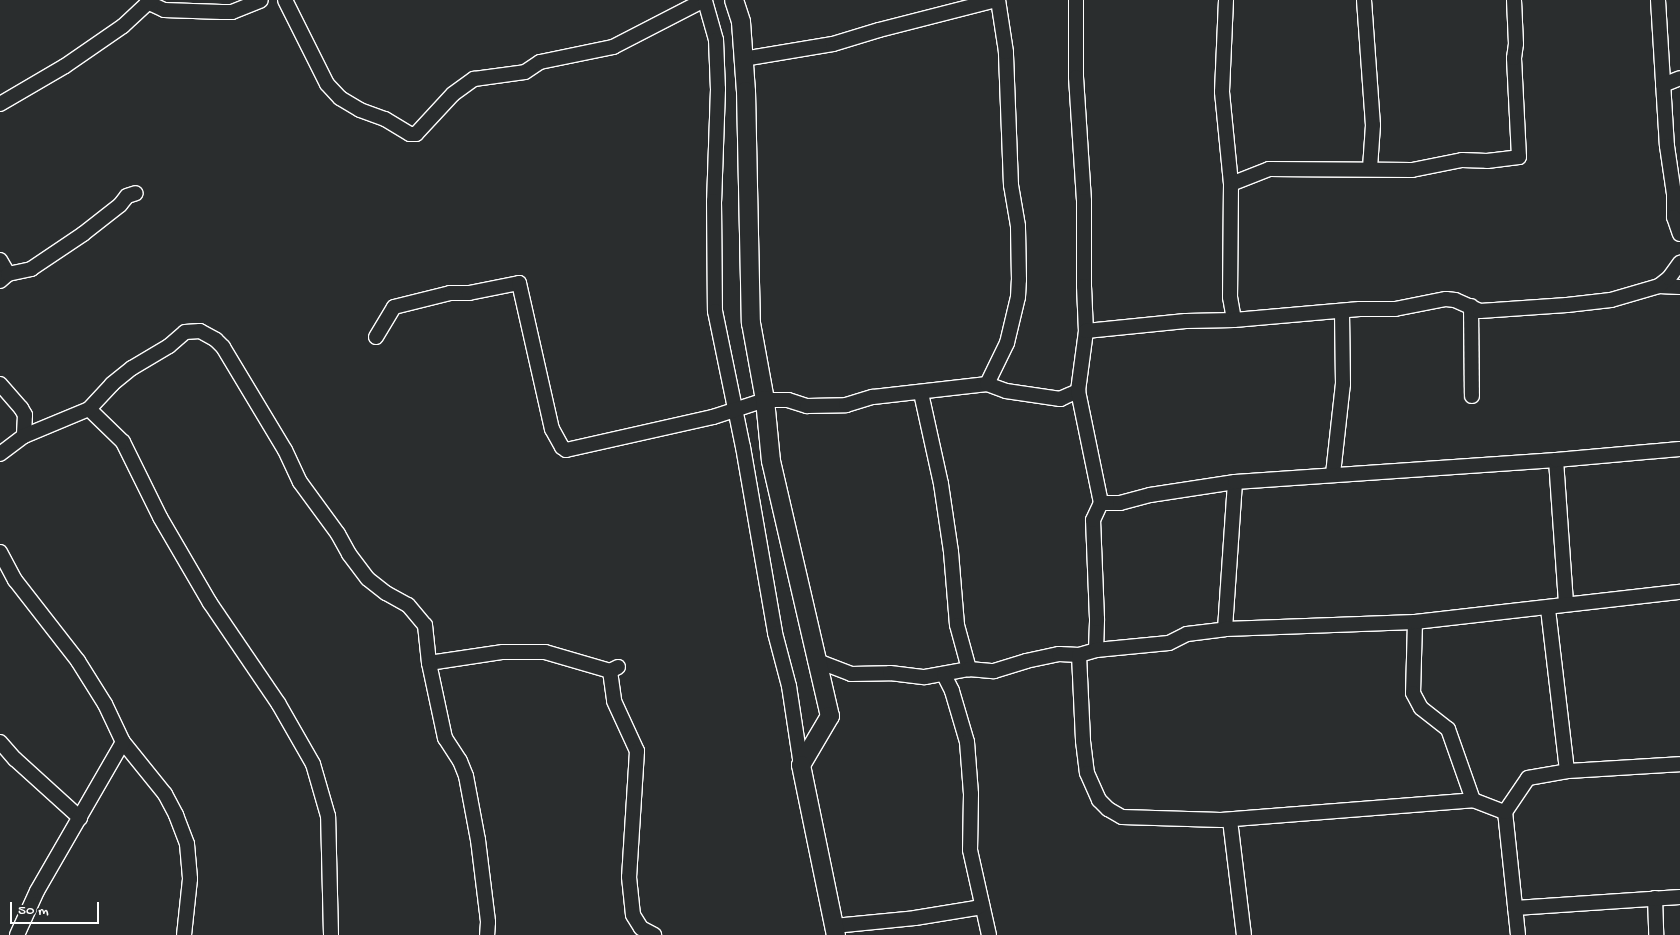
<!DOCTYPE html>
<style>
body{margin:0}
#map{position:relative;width:1680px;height:935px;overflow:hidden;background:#2a2d2e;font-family:"Gochi Hand",sans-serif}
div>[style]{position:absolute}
.roads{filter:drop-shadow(1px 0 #fff) drop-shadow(-1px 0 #fff) drop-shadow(0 1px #fff) drop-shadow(0 -1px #fff)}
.minor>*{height:14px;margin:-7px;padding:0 7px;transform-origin:7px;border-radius:7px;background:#2a2d2e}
.tertiary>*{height:18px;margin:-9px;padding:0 9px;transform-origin:9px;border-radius:9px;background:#2a2d2e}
span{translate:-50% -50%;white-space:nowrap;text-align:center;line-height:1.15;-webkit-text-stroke:4px #2a2d2e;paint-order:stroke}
.scale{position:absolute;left:10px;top:902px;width:89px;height:22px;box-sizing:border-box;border:2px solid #fff;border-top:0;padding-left:6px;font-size:15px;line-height:18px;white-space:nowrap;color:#fff;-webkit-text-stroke:4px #2a2d2e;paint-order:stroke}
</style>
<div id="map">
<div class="roads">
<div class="minor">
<i style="left:285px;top:0;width:94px;rotate:63.4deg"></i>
<i style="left:327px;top:84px;width:19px;rotate:47deg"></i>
<i style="left:340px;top:98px;width:23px;rotate:31deg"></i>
<i style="left:360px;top:110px;width:27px;rotate:20deg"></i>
<i style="left:385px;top:119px;width:29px;rotate:31deg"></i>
<i style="left:410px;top:134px;width:6px"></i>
<i style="left:416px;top:134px;width:54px;rotate:-47.2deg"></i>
<i style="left:453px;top:94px;width:26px;rotate:-36deg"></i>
<i style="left:474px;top:79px;width:51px;rotate:-7.8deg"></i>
<i style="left:525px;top:72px;width:18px;rotate:-34deg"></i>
<i style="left:540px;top:62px;width:75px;rotate:-11.6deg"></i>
<i style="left:613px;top:47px;width:102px;rotate:-27.3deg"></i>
<i style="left:1076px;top:0;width:77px;rotate:90deg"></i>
<i style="left:1076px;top:77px;width:124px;rotate:86.3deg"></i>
<i style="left:1084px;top:201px;width:85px;rotate:90deg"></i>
<i style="left:1084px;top:286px;width:45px;rotate:87.5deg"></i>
<i style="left:1226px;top:0;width:92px;rotate:92.5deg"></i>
<i style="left:1222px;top:92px;width:92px;rotate:84.4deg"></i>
<i style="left:1231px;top:184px;width:113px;rotate:90.5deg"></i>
<i style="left:1230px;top:297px;width:23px;rotate:80deg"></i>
<i style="left:1364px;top:0;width:125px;rotate:85.9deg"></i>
<i style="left:1373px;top:125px;width:43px;rotate:94deg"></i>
<i style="left:1658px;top:0;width:146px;rotate:86.5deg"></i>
<i style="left:1667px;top:146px;width:49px;rotate:81.7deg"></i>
<i style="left:1674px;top:194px;width:23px;rotate:90deg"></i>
<i style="left:1674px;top:217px;width:18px;rotate:71deg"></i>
<i style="left:705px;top:1px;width:41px;rotate:74.2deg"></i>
<i style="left:716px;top:40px;width:49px;rotate:87.7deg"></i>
<i style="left:718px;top:89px;width:112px;rotate:92deg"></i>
<i style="left:714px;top:201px;width:110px;rotate:89.5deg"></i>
<i style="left:715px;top:311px;width:139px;rotate:78.4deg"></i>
<i style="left:743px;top:447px;width:189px;rotate:80.2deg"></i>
<i style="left:775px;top:633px;width:55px;rotate:75.2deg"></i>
<i style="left:789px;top:686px;width:80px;rotate:81.4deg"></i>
<i style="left:147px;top:2px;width:19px;rotate:25deg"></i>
<i style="left:164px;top:10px;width:58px;rotate:2deg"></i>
<i style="left:222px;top:12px;width:10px"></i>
<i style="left:232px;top:12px;width:31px;rotate:-22deg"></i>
<i style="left:743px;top:59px;width:91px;rotate:-9.5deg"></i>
<i style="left:833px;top:44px;width:48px;rotate:-16.9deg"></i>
<i style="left:879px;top:30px;width:121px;rotate:-14.4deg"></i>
<i style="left:1663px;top:85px;width:18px;rotate:-22deg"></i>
<i style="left:0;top:104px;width:75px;rotate:-30.3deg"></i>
<i style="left:65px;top:66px;width:70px;rotate:-34.6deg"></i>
<i style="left:123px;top:26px;width:38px;rotate:-43deg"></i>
<i style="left:1231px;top:184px;width:41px;rotate:-21.5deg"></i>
<i style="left:1269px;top:169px;width:143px;rotate:0.4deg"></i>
<i style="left:1412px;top:170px;width:51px;rotate:-11.3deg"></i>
<i style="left:1462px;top:160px;width:25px;rotate:2deg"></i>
<i style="left:1487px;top:161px;width:32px;rotate:-7deg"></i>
<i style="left:1519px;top:157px;width:99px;rotate:-92.9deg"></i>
<i style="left:1514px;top:58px;width:14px;rotate:-82deg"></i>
<i style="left:1516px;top:44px;width:44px;rotate:-92.6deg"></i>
<i style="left:0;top:260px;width:16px;rotate:60deg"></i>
<i style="left:0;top:281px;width:11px;rotate:-41deg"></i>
<i style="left:8px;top:274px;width:24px;rotate:-12deg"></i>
<i style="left:31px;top:269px;width:63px;rotate:-33.9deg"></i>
<i style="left:83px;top:234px;width:47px;rotate:-38.1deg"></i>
<i style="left:120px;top:205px;width:11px;rotate:-52deg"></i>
<i style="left:127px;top:196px;width:9px;rotate:-18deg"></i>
<i style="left:1659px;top:286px;width:21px;rotate:3deg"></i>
<i style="left:1471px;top:306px;width:90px;rotate:89.4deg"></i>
<i style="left:376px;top:337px;width:35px;rotate:-59deg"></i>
<i style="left:394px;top:307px;width:58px;rotate:-14deg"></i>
<i style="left:450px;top:293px;width:19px"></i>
<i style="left:469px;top:293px;width:51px;rotate:-11.3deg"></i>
<i style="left:519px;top:283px;width:150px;rotate:77.3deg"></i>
<i style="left:552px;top:429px;width:21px;rotate:61deg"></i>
<i style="left:562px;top:447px;width:5px;rotate:37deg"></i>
<i style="left:566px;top:450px;width:151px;rotate:-12.7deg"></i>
<i style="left:713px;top:417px;width:55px;rotate:-18.1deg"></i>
<i style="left:765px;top:400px;width:23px"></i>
<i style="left:788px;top:400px;width:20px;rotate:18deg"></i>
<i style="left:807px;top:406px;width:39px;rotate:-1deg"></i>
<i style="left:846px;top:405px;width:28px;rotate:-17deg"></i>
<i style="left:873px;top:397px;width:115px;rotate:-6.5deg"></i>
<i style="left:987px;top:384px;width:20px;rotate:20deg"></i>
<i style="left:1006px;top:391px;width:55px;rotate:8.4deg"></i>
<i style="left:1060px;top:399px;width:20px;rotate:-24deg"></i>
<i style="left:1078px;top:391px;width:61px;rotate:-82.4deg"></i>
<i style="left:1086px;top:331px;width:100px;rotate:-5.7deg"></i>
<i style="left:1186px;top:321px;width:48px;rotate:-1.2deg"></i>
<i style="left:1234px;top:320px;width:126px;rotate:-5deg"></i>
<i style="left:1360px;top:309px;width:35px"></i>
<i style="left:1395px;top:309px;width:52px;rotate:-11.1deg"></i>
<i style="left:1446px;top:299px;width:9px;rotate:6deg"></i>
<i style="left:1455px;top:300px;width:27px;rotate:24deg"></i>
<i style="left:1480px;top:311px;width:87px;rotate:-3.9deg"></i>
<i style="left:1567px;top:305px;width:44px;rotate:-6.5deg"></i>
<i style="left:1611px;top:300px;width:50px;rotate:-16.3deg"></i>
<i style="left:1659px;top:286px;width:13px;rotate:-39deg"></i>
<i style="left:1669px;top:278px;width:19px;rotate:-54deg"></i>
<i style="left:0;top:384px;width:32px;rotate:49deg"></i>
<i style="left:21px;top:408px;width:8px;rotate:60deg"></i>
<i style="left:25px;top:415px;width:21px;rotate:93deg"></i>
<i style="left:987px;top:384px;width:46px;rotate:-64deg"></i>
<i style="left:1007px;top:343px;width:47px;rotate:-76.6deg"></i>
<i style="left:1018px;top:297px;width:17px;rotate:-87deg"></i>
<i style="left:1019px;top:280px;width:54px;rotate:-91.1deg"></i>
<i style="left:1018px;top:226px;width:42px;rotate:-99.7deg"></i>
<i style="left:1011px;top:185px;width:133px;rotate:-92.2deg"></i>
<i style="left:1006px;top:52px;width:53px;rotate:-98.7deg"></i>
<i style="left:1078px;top:391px;width:114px;rotate:78.4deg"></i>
<i style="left:921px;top:393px;width:93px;rotate:77.6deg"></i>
<i style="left:941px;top:484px;width:69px;rotate:81.6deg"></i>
<i style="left:951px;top:552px;width:73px;rotate:85.3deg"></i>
<i style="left:957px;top:625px;width:46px;rotate:74.7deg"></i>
<i style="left:0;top:454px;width:30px;rotate:-37deg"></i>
<i style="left:24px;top:436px;width:70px;rotate:-22.6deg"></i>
<i style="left:1556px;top:460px;width:144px;rotate:86deg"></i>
<i style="left:1333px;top:474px;width:91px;rotate:-83.7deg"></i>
<i style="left:1343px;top:384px;width:72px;rotate:-90.8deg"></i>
<i style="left:0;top:552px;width:32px;rotate:62deg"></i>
<i style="left:15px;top:580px;width:103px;rotate:52.1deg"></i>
<i style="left:78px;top:661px;width:51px;rotate:57.9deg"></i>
<i style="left:105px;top:704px;width:42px;rotate:64.7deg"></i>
<i style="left:123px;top:742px;width:67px;rotate:51.1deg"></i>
<i style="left:165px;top:794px;width:24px;rotate:62deg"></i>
<i style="left:176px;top:815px;width:31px;rotate:69deg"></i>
<i style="left:187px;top:844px;width:35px;rotate:85deg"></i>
<i style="left:190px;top:879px;width:56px;rotate:96.1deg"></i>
<i style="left:1548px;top:609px;width:163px;rotate:83.3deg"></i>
<i style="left:1415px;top:622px;width:71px;rotate:91.6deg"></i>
<i style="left:1413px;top:693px;width:17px;rotate:62deg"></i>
<i style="left:1421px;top:708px;width:34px;rotate:38deg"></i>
<i style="left:1448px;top:729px;width:75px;rotate:70.6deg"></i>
<i style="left:1225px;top:629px;width:147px;rotate:-86.1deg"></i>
<i style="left:1096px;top:650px;width:31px;rotate:-88deg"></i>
<i style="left:1097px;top:619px;width:99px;rotate:-92.3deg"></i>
<i style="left:1093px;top:520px;width:19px;rotate:-65deg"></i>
<i style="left:1101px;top:503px;width:19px"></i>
<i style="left:1120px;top:503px;width:31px;rotate:-15deg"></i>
<i style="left:1150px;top:495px;width:86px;rotate:-8.7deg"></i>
<i style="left:1235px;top:482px;width:322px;rotate:-3.9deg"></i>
<i style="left:1556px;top:460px;width:124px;rotate:-5.1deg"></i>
<i style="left:1079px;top:655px;width:86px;rotate:87.3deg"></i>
<i style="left:1083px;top:741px;width:32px;rotate:83deg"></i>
<i style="left:1087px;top:773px;width:30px;rotate:66deg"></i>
<i style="left:1099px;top:800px;width:13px;rotate:45deg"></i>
<i style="left:1108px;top:809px;width:16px;rotate:30deg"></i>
<i style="left:1122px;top:817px;width:99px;rotate:1.7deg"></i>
<i style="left:1221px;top:820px;width:253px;rotate:-4.5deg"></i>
<i style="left:1473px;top:800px;width:34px;rotate:21deg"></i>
<i style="left:815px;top:660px;width:39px;rotate:21deg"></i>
<i style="left:851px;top:674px;width:39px;rotate:-1deg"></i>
<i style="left:890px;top:673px;width:35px;rotate:7deg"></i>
<i style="left:925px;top:677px;width:45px;rotate:-10.3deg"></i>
<i style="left:969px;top:669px;width:25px;rotate:5deg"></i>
<i style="left:994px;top:671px;width:34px;rotate:-17deg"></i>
<i style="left:1026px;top:661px;width:34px;rotate:-12deg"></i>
<i style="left:1059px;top:654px;width:20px;rotate:3deg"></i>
<i style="left:1079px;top:655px;width:18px;rotate:-16deg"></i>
<i style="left:1096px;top:650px;width:73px;rotate:-5.5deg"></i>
<i style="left:1169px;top:643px;width:20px;rotate:-27deg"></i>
<i style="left:1187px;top:634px;width:38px;rotate:-7deg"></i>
<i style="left:1225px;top:629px;width:190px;rotate:-2.1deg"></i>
<i style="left:1415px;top:622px;width:267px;rotate:-6.5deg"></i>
<i style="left:429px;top:663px;width:75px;rotate:-8.5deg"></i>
<i style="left:503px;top:652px;width:42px"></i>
<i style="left:545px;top:652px;width:68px;rotate:16.3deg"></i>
<i style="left:610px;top:671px;width:9px;rotate:-27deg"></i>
<i style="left:610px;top:671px;width:30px;rotate:82deg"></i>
<i style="left:614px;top:701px;width:55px;rotate:65.3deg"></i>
<i style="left:637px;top:751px;width:126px;rotate:93.6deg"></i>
<i style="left:629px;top:877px;width:38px;rotate:84deg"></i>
<i style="left:633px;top:915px;width:15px;rotate:58deg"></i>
<i style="left:641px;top:928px;width:15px;rotate:28deg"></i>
<i style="left:944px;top:675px;width:18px;rotate:63deg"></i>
<i style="left:952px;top:691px;width:53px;rotate:73.6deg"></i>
<i style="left:967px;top:742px;width:52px;rotate:85.6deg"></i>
<i style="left:971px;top:794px;width:56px;rotate:91deg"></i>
<i style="left:970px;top:850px;width:87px;rotate:77.4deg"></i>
<i style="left:0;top:742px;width:23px;rotate:49deg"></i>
<i style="left:15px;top:759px;width:88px;rotate:42.2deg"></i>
<i style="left:1230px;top:820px;width:116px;rotate:83.1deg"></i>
<i style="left:1655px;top:898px;width:37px;rotate:88deg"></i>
<i style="left:1515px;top:908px;width:165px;rotate:-3.8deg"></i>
<i style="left:834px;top:926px;width:81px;rotate:-5.6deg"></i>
<i style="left:915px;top:918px;width:62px;rotate:-9.3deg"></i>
<i style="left:976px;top:908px;width:7px;rotate:-27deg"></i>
<i style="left:17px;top:935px;width:48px;rotate:-65.6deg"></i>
<i style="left:37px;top:891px;width:172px;rotate:-60deg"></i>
<i style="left:331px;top:935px;width:119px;rotate:-91.4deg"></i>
<i style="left:328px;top:816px;width:54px;rotate:-106.1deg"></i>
<i style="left:313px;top:764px;width:70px;rotate:-119.8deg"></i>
<i style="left:278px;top:703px;width:121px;rotate:-124.2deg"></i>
<i style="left:210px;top:603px;width:99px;rotate:-120.2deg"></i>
<i style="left:160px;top:517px;width:84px;rotate:-116.3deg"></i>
<i style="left:123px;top:442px;width:47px;rotate:-135.9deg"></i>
<i style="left:89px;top:409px;width:34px;rotate:-47deg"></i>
<i style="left:112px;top:384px;width:26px;rotate:-39deg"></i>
<i style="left:132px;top:368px;width:43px;rotate:-30.7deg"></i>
<i style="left:169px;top:346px;width:21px;rotate:-41deg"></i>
<i style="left:185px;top:332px;width:15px;rotate:-4deg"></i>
<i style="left:200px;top:331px;width:18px;rotate:29deg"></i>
<i style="left:216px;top:340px;width:10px;rotate:45deg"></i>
<i style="left:223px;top:347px;width:120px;rotate:59deg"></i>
<i style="left:285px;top:450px;width:35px;rotate:65deg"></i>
<i style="left:300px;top:482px;width:64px;rotate:53.8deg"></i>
<i style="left:338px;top:534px;width:23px;rotate:61deg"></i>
<i style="left:349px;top:554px;width:31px;rotate:53deg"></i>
<i style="left:368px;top:579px;width:23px;rotate:38deg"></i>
<i style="left:386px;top:593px;width:25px;rotate:29deg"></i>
<i style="left:408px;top:605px;width:26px;rotate:50deg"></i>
<i style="left:425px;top:625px;width:38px;rotate:84deg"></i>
<i style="left:429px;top:663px;width:77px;rotate:78deg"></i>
<i style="left:445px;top:738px;width:27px;rotate:57deg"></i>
<i style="left:460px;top:761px;width:16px;rotate:68deg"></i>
<i style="left:466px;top:776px;width:65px;rotate:79.4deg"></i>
<i style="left:478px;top:840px;width:83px;rotate:83deg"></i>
<i style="left:488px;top:922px;width:13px;rotate:94deg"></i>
<i style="left:1518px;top:935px;width:124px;rotate:-96deg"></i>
<i style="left:1505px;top:812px;width:41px;rotate:-55.9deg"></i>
<i style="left:1528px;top:778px;width:40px;rotate:-10deg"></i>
<i style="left:1567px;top:771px;width:113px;rotate:-3.5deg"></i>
</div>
<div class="tertiary">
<i style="left:734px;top:0;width:23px;rotate:72deg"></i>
<i style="left:741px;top:22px;width:69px;rotate:85.9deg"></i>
<i style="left:746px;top:91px;width:232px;rotate:88.8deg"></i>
<i style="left:751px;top:323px;width:78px;rotate:79.7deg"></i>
<i style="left:765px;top:400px;width:61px;rotate:84.4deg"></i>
<i style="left:771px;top:461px;width:262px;rotate:77deg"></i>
<i style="left:830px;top:716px;width:57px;rotate:120.6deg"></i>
<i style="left:801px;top:765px;width:174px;rotate:78.4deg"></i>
</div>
</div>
<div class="scale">50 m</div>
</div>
